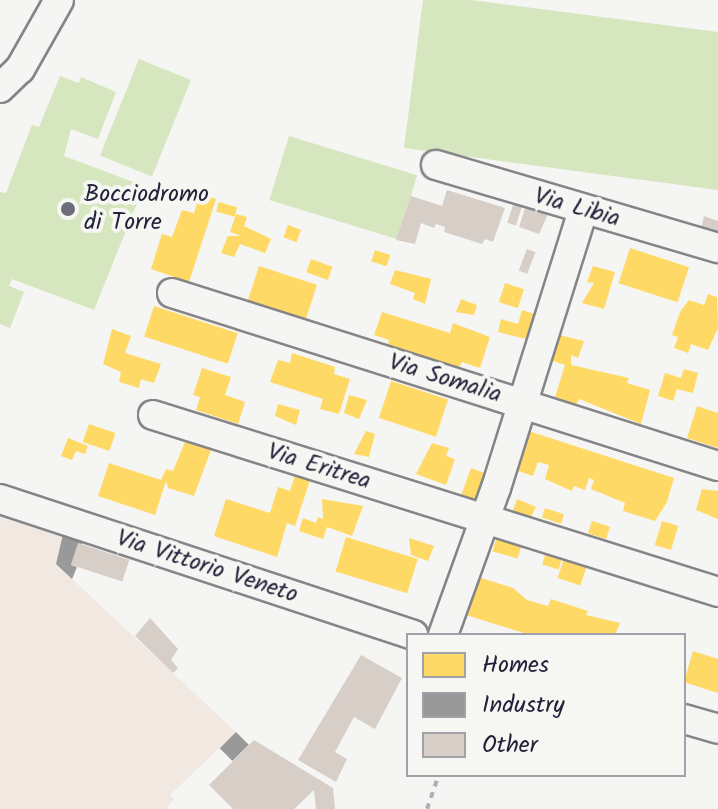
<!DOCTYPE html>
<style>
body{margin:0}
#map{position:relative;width:718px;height:809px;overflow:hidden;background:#f5f5f3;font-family:Kalam,sans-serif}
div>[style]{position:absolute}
.built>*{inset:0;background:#f1e9e1}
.green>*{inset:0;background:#d6e6be;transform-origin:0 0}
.homes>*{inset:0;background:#ffd966;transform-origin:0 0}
.industry>*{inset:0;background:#999;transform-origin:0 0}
.building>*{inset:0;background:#d8cec8;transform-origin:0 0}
.path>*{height:4px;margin-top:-2px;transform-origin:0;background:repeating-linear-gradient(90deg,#b0b0b2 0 6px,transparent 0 12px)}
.roads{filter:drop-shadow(2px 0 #858589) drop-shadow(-2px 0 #858589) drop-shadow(0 2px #858589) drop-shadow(0 -2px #858589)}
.minor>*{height:28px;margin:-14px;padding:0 14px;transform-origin:14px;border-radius:14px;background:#f5f5f3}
.dots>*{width:22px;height:22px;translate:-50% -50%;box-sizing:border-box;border:4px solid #f6f6f2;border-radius:50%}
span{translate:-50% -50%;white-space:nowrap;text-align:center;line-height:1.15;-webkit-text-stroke:8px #f6f6f2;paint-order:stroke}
.poi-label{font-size:24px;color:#22223b}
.left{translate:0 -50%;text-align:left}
.street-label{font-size:24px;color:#22223b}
.legend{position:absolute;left:406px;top:633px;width:280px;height:144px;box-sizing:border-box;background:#f6f6f2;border:2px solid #a1a1a9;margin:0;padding:10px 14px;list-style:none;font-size:24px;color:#22223b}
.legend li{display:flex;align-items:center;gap:16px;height:40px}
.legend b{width:40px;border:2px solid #a1a1a9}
</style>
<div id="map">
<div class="built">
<i style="clip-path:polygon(0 508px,63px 534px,56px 564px,236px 732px,170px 795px,174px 799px,166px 809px,0 809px)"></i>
</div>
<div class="green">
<i style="clip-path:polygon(423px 0,471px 0,718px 32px,718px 190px,404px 148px)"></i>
<i style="left:139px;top:59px;width:56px;height:104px;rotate:22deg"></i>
<i style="clip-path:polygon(60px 76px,79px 83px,81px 77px,116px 92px,98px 139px,71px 129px,64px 156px,144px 186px,94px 310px,12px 279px,9px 286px,24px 292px,10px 328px,0 324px,0 192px,6px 193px,32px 125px,39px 127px)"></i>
<i style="left:289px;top:136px;width:134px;height:67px;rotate:17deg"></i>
</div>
<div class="homes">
<i style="clip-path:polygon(200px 194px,216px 199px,189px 282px,151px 269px,162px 234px,172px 237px,182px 210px,194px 213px)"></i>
<i style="left:219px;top:202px;width:19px;height:10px;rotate:16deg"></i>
<i style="clip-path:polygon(236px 214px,247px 217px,244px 226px,271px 239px,265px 253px,240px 244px,234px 257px,221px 253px,228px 236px,241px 236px,230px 232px)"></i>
<i style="left:288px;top:225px;width:14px;height:13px;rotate:21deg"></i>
<i style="left:630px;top:248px;width:62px;height:37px;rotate:18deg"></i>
<i style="left:375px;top:250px;width:16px;height:12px;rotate:18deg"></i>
<i style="left:311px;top:259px;width:23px;height:14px;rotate:20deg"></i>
<i style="left:259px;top:266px;width:61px;height:39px;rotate:18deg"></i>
<i style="clip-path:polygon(593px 266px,615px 272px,604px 309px,582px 303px,594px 283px,587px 282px)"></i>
<i style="clip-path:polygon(395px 270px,431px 279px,425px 304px,413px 299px,415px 293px,390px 284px)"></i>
<i style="left:505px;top:283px;width:20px;height:20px;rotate:18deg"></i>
<i style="clip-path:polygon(708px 294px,717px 297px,718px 328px,708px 350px,691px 344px,688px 353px,674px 348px,678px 337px,672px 335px,680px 312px,689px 300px,704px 305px)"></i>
<i style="clip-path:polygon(461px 299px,477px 305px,474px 315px,456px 312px)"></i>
<i style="left:154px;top:306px;width:88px;height:32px;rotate:18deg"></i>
<i style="clip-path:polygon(522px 310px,534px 314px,526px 339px,498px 332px,501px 319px,518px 324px)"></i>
<i style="clip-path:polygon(382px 312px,450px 333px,453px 323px,490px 337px,480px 368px,462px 362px,458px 369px,387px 347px,389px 340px,374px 335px)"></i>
<i style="clip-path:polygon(112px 329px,131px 336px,125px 353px,161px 364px,154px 383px,141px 379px,139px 388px,119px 382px,121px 372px,103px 364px)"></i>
<i style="clip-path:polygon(551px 333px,584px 341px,578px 358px,571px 355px,571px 365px,629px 378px,627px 383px,650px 390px,641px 424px,579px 399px,576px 404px,555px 397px,565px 365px,553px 361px,550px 368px,544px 366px)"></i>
<i style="clip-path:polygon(292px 353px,335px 367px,334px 374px,350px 379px,339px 414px,320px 409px,323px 399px,270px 382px,278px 360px,290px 363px)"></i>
<i style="clip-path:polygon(202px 368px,231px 377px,225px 395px,245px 402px,238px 424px,196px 410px,200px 397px,193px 395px)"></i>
<i style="clip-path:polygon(684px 369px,698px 373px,693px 393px,677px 389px,673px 401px,658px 396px,665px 373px,681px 378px)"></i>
<i style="left:391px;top:381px;width:60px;height:39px;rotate:18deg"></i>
<i style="clip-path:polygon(349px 395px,367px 400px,359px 419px,344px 413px)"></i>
<i style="clip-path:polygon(278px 404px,300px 410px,296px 425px,275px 416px)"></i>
<i style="clip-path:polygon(697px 406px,718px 413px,718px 448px,687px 438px)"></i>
<i style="left:89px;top:424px;width:28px;height:19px;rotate:19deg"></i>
<i style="clip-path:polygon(519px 428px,674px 478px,667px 502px,655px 521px,623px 511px,625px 503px,591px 489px,594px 480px,589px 478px,585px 490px,574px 486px,572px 491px,545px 479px,549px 465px,538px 462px,533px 476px,515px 470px)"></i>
<i style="clip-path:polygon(366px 431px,375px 434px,369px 457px,354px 454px)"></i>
<i style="clip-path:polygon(68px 438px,88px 446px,85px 454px,76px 451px,72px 460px,61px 456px)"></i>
<i style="clip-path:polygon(185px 442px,211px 450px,194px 496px,168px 488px,166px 481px,155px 515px,98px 496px,109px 463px,161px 480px,166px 469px,173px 471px)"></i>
<i style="clip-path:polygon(432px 443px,449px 448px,446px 456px,455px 459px,446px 485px,416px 474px)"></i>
<i style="left:471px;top:468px;width:15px;height:28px;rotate:20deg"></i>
<i style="clip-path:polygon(296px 472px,311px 477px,295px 526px,287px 523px,277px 557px,214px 536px,226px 499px,270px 513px,278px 487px,290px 491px)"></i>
<i style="clip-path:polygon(702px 489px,718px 491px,718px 519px,696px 510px)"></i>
<i style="clip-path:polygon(322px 499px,363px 506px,352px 536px,327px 527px,323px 539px,299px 531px,303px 518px,316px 523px,318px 517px,323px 519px)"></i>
<i style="clip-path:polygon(517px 499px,536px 507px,530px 519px,512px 513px)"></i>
<i style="left:545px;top:508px;width:20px;height:10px;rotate:18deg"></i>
<i style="left:592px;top:521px;width:19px;height:13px;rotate:18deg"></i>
<i style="left:662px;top:521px;width:17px;height:25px;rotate:17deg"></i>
<i style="left:497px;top:536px;width:26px;height:16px;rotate:16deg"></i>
<i style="left:346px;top:537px;width:75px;height:36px;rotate:17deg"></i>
<i style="clip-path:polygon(409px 538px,434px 546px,428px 561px,411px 555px)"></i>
<i style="left:546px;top:552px;width:17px;height:13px;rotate:17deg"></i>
<i style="left:565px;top:556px;width:24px;height:23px;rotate:19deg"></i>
<i style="clip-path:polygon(475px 576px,513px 588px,527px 600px,548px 606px,551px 599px,588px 611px,586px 615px,620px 623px,615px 635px,530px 635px,460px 613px)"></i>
<i style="clip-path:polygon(693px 651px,718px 659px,718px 693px,684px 682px)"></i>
</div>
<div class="industry">
<i style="clip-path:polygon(63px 534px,83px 541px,71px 565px,77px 567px,72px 579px,56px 564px)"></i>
<i style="left:236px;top:732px;width:18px;height:23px;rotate:45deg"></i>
</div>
<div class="building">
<i style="clip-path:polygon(447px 190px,505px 208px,493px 242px,485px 239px,482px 244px,444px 232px,445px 227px,436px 224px,434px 228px,421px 223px,415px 244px,396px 240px,411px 196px,442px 206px)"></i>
<i style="left:515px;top:199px;width:9px;height:25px;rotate:18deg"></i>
<i style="clip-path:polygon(526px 205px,549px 212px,539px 234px,519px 227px)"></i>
<i style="clip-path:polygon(704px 216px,718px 221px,718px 235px,701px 229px)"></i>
<i style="left:527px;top:249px;width:9px;height:23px;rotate:21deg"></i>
<i style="left:78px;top:543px;width:54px;height:23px;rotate:18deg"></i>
<i style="clip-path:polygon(150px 618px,178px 649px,171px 660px,178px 668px,173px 673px,135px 636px)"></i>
<i style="clip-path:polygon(361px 655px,402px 678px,375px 729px,354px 717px,335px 752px,347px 759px,336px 782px,298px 760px)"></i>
<i style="clip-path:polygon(254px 740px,333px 788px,335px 809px,316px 809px,314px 790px,294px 809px,233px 809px,209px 785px)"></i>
</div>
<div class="path">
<i style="left:427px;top:809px;width:36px;rotate:-71deg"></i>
</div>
<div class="roads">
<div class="minor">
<i style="left:0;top:88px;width:28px;rotate:-44deg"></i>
<i style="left:20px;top:69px;width:79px;rotate:-60.5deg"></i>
<i style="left:436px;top:165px;width:294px;rotate:16.4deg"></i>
<i style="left:172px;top:293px;width:573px;rotate:17.58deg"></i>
<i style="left:153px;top:415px;width:592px;rotate:17.39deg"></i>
<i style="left:0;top:499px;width:435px;rotate:18.2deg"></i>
<i style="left:443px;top:635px;width:156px;rotate:-70.2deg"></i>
<i style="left:496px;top:488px;width:290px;rotate:-72.6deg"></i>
<i style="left:684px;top:719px;width:35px;rotate:16deg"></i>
</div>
</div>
<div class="dots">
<i style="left:68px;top:209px;background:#6c6c7b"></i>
</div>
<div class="poi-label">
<span class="left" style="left:84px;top:209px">Bocciodromo<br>di Torre</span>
</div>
<div class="street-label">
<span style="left:577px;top:208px;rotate:16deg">Via Libia</span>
<span style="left:445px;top:379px;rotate:17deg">Via Somalia</span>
<span style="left:319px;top:467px;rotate:17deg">Via Eritrea</span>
<span style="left:207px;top:567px;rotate:18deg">Via Vittorio Veneto</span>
</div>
<ul class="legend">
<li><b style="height:22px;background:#ffd966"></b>Homes</li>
<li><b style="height:22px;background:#999"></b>Industry</li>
<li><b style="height:22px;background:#d8cec8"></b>Other</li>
</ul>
</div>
